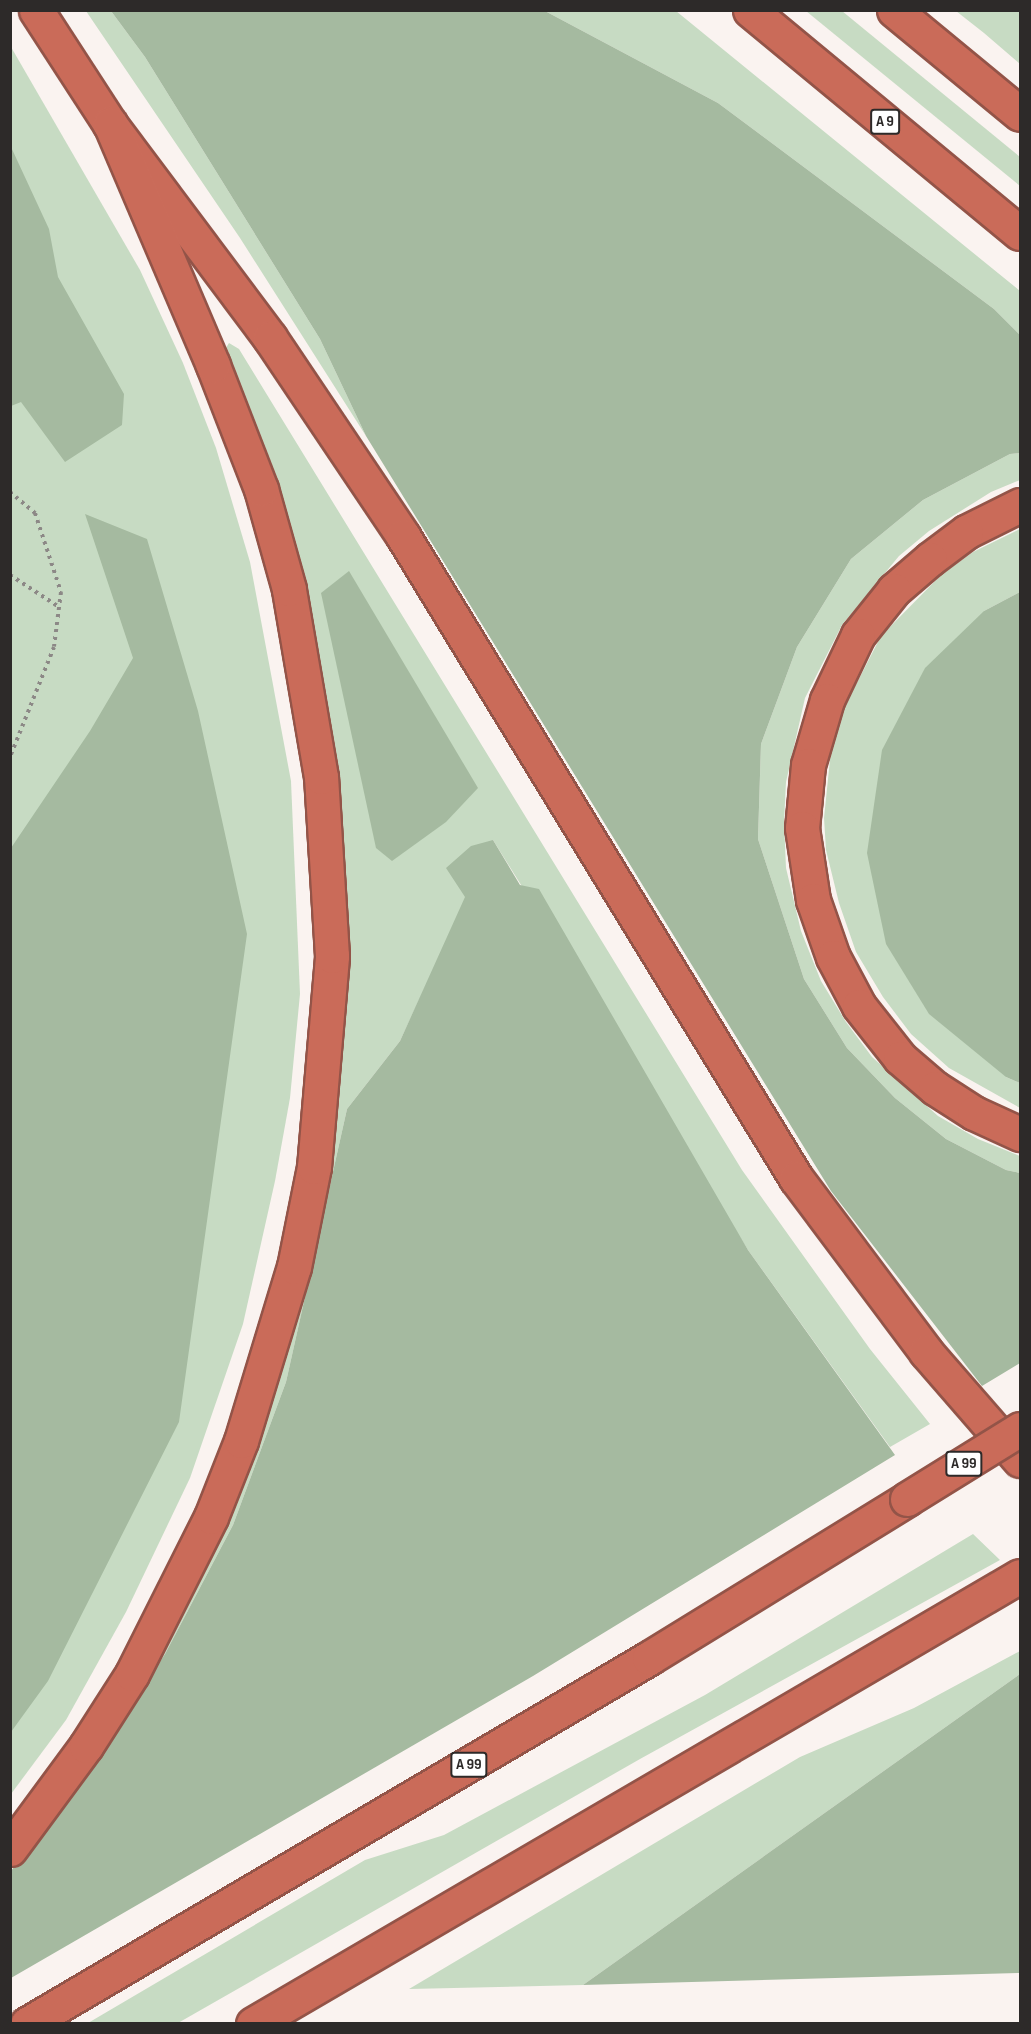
<!DOCTYPE html>
<style>
body{margin:0}
#map{position:relative;width:1031px;height:2034px;overflow:hidden;background:#faf3f0;font-family:"Sofia Sans Condensed",sans-serif}
div>[style]{position:absolute}
.green>*{inset:0;background:#c7dbc3}
.forest>*{inset:0;background:#a5baa0}
.path>*{height:4px;margin-top:-2px;transform-origin:0;background:repeating-linear-gradient(90deg,#8c8886 0 3px,transparent 0 7.5px)}
.roads{filter:drop-shadow(2px 0 #935448) drop-shadow(-2px 0 #935448) drop-shadow(0 2px #935448) drop-shadow(0 -2px #935448)}
.highway>*{height:33px;margin:-16.5px;padding:0 16.5px;transform-origin:16.5px;border-radius:16.5px;background:#ca6b59}
.bridges{filter:drop-shadow(2px 0 #935448) drop-shadow(-2px 0 #935448) drop-shadow(0 2px #935448) drop-shadow(0 -2px #935448)}
.highway-bridge>*{height:33px;margin:-16.5px;padding:0 16.5px;transform-origin:16.5px;border-radius:16.5px;background:#ca6b59}
span{translate:-50% -50%;white-space:nowrap;text-align:center;line-height:1.15;-webkit-text-stroke:5px #fff;paint-order:stroke}
.shield-label span{padding:2px 4px;background:#fff;border:2px solid;border-radius:4px;-webkit-text-stroke-width:0}
.shield-label{font-size:16px;color:#2d2a29;font-weight:700}
.frame{position:absolute;inset:0;border:12px solid #2d2a29;pointer-events:none}
</style>
<div id="map">
<div class="green">
<i style="clip-path:polygon(86px 11px,111px 11px,145px 57px,320px 339px,366px 436px,240px 238px)"></i>
<i style="clip-path:polygon(545px 11px,676px 11px,1020px 291px,1020px 335px,994px 309px,718px 103px)"></i>
<i style="clip-path:polygon(806px 11px,842px 11px,1020px 157px,1020px 186px)"></i>
<i style="clip-path:polygon(956px 11px,1020px 11px,1020px 64px,984px 33px)"></i>
<i style="clip-path:polygon(11px 47px,140px 270px,183px 363px,216px 448px,250px 562px,291px 781px,300px 994px,290px 1098px,275px 1181px,243px 1324px,190px 1478px,126px 1612px,66px 1720px,11px 1794px)"></i>
<i style="clip-path:polygon(229px 343px,239px 349px,742px 1170px,870px 1349px,930px 1424px,890px 1447px,748px 1250px,493px 840px,400px 1041px,347px 1109px,286px 1382px,233px 1525px,165px 1654px,94px 1760px,280px 1366px,335px 775px,315px 642px,222px 354px)"></i>
<i style="clip-path:polygon(1020px 453px,1020px 480px,991px 492px,929px 531px,899px 556px,842px 625px,805px 698px,786px 782px,784px 822px,786px 868px,801px 931px,821px 981px,846px 1022px,872px 1057px,938px 1116px,978px 1139px,1020px 1156px,1020px 1173px,1006px 1170px,946px 1139px,895px 1098px,847px 1048px,804px 979px,758px 839px,761px 744px,797px 647px,851px 559px,923px 500px,1010px 454px)"></i>
<i style="clip-path:polygon(1020px 529px,1020px 592px,984px 611px,1006px 1077px,1020px 1083px,1020px 1108px,949px 1068px,911px 1034px,883px 997px,856px 952px,839px 903px,826px 850px,824px 818px,831px 750px,844px 708px,881px 636px,941px 575px,973px 552px)"></i>
<i style="clip-path:polygon(973px 1534px,1000px 1560px,640px 1759px,178px 2023px,88px 2023px,365px 1860px,444px 1835px,705px 1695px)"></i>
<i style="clip-path:polygon(1020px 1651px,1020px 1674px,583px 1985px,409px 1989px,800px 1757px,914px 1708px)"></i>
</div>
<div class="forest">
<i style="clip-path:polygon(111px 11px,545px 11px,718px 103px,994px 309px,1020px 335px,1020px 453px,1010px 454px,923px 500px,851px 559px,797px 647px,761px 744px,758px 839px,804px 979px,847px 1048px,895px 1098px,946px 1139px,1006px 1170px,1020px 1173px,1020px 1363px,982px 1386px,831px 1191px,366px 436px,320px 339px,145px 57px)"></i>
<i style="clip-path:polygon(11px 147px,49px 229px,58px 277px,124px 394px,122px 425px,65px 462px,21px 402px,11px 406px)"></i>
<i style="clip-path:polygon(85px 514px,147px 539px,198px 711px,247px 934px,179px 1422px,48px 1681px,11px 1732px,11px 848px,90px 731px,133px 658px)"></i>
<i style="clip-path:polygon(349px 571px,478px 788px,446px 822px,392px 861px,376px 848px,321px 593px)"></i>
<i style="clip-path:polygon(1020px 592px,1020px 1083px,1006px 1077px,929px 1014px,886px 944px,867px 853px,882px 750px,925px 668px,984px 611px)"></i>
<i style="clip-path:polygon(493px 840px,520px 885px,539px 889px,748px 1250px,895px 1455px,533px 1676px,11px 1978px,11px 1871px,94px 1760px,165px 1654px,233px 1525px,286px 1382px,347px 1109px,400px 1041px,465px 897px,446px 868px,471px 846px)"></i>
<i style="clip-path:polygon(1020px 1674px,1020px 1973px,583px 1985px)"></i>
</div>
<div class="path">
<i style="left:10px;top:492px;width:33px;rotate:40deg"></i>
<i style="left:35px;top:513px;width:83px;rotate:71.8deg"></i>
<i style="left:61px;top:592px;width:55px;rotate:97.3deg"></i>
<i style="left:54px;top:647px;width:118px;rotate:111.8deg"></i>
<i style="left:10px;top:575px;width:59px;rotate:33.1deg"></i>
</div>
<div class="roads">
<div class="highway">
<i style="left:36px;top:10px;width:136px;rotate:57deg"></i>
<i style="left:110px;top:124px;width:267px;rotate:53.2deg"></i>
<i style="left:270px;top:338px;width:239px;rotate:56.1deg"></i>
<i style="left:403px;top:536px;width:753px;rotate:58.53deg"></i>
<i style="left:796px;top:1178px;width:217px;rotate:53.2deg"></i>
<i style="left:926px;top:1352px;width:143px;rotate:49deg"></i>
<i style="left:750px;top:10px;width:350px;rotate:39.6deg"></i>
<i style="left:894px;top:10px;width:163px;rotate:39.5deg"></i>
<i style="left:1020px;top:505px;width:60px;rotate:153.4deg"></i>
<i style="left:966px;top:532px;width:45px;rotate:143.1deg"></i>
<i style="left:930px;top:559px;width:48px;rotate:139.3deg"></i>
<i style="left:894px;top:590px;width:58px;rotate:128.7deg"></i>
<i style="left:858px;top:635px;width:72px;rotate:115.5deg"></i>
<i style="left:827px;top:700px;width:68px;rotate:106.3deg"></i>
<i style="left:808px;top:765px;width:63px;rotate:95.4deg"></i>
<i style="left:802px;top:828px;width:73px;rotate:81.3deg"></i>
<i style="left:813px;top:900px;width:60px;rotate:70.7deg"></i>
<i style="left:833px;top:957px;width:55px;rotate:62deg"></i>
<i style="left:859px;top:1006px;width:66px;rotate:51.7deg"></i>
<i style="left:900px;top:1058px;width:46px;rotate:40.6deg"></i>
<i style="left:935px;top:1088px;width:46px;rotate:32.7deg"></i>
<i style="left:974px;top:1113px;width:51px;rotate:24.5deg"></i>
<i style="left:10px;top:1849px;width:128px;rotate:-53.6deg"></i>
<i style="left:86px;top:1746px;width:85px;rotate:-57.4deg"></i>
<i style="left:132px;top:1674px;width:176px;rotate:-63.3deg"></i>
<i style="left:211px;top:1517px;width:82px;rotate:-68.5deg"></i>
<i style="left:241px;top:1441px;width:182px;rotate:-73.1deg"></i>
<i style="left:294px;top:1267px;width:102px;rotate:-78.7deg"></i>
<i style="left:314px;top:1167px;width:212px;rotate:-85.1deg"></i>
<i style="left:332px;top:956px;width:179px;rotate:-93.5deg"></i>
<i style="left:321px;top:777px;width:191px;rotate:-99.7deg"></i>
<i style="left:289px;top:589px;width:104px;rotate:-105.6deg"></i>
<i style="left:261px;top:489px;width:133px;rotate:-111.2deg"></i>
<i style="left:213px;top:365px;width:262px;rotate:-113.1deg"></i>
<i style="left:27px;top:2024px;width:722px;rotate:-30.47deg"></i>
<i style="left:649px;top:1658px;width:303px;rotate:-31.6deg"></i>
<i style="left:253px;top:2024px;width:888px;rotate:-30.29deg"></i>
</div>
</div>
<div class="bridges">
<div class="highway-bridge">
<i style="left:907px;top:1499px;width:133px;rotate:-31.8deg"></i>
</div>
</div>
<div class="shield-label">
<span style="left:885px;top:122px">A 9</span>
<span style="left:964px;top:1464px">A 99</span>
<span style="left:469px;top:1765px">A 99</span>
</div>
<div class="frame"></div>
</div>
